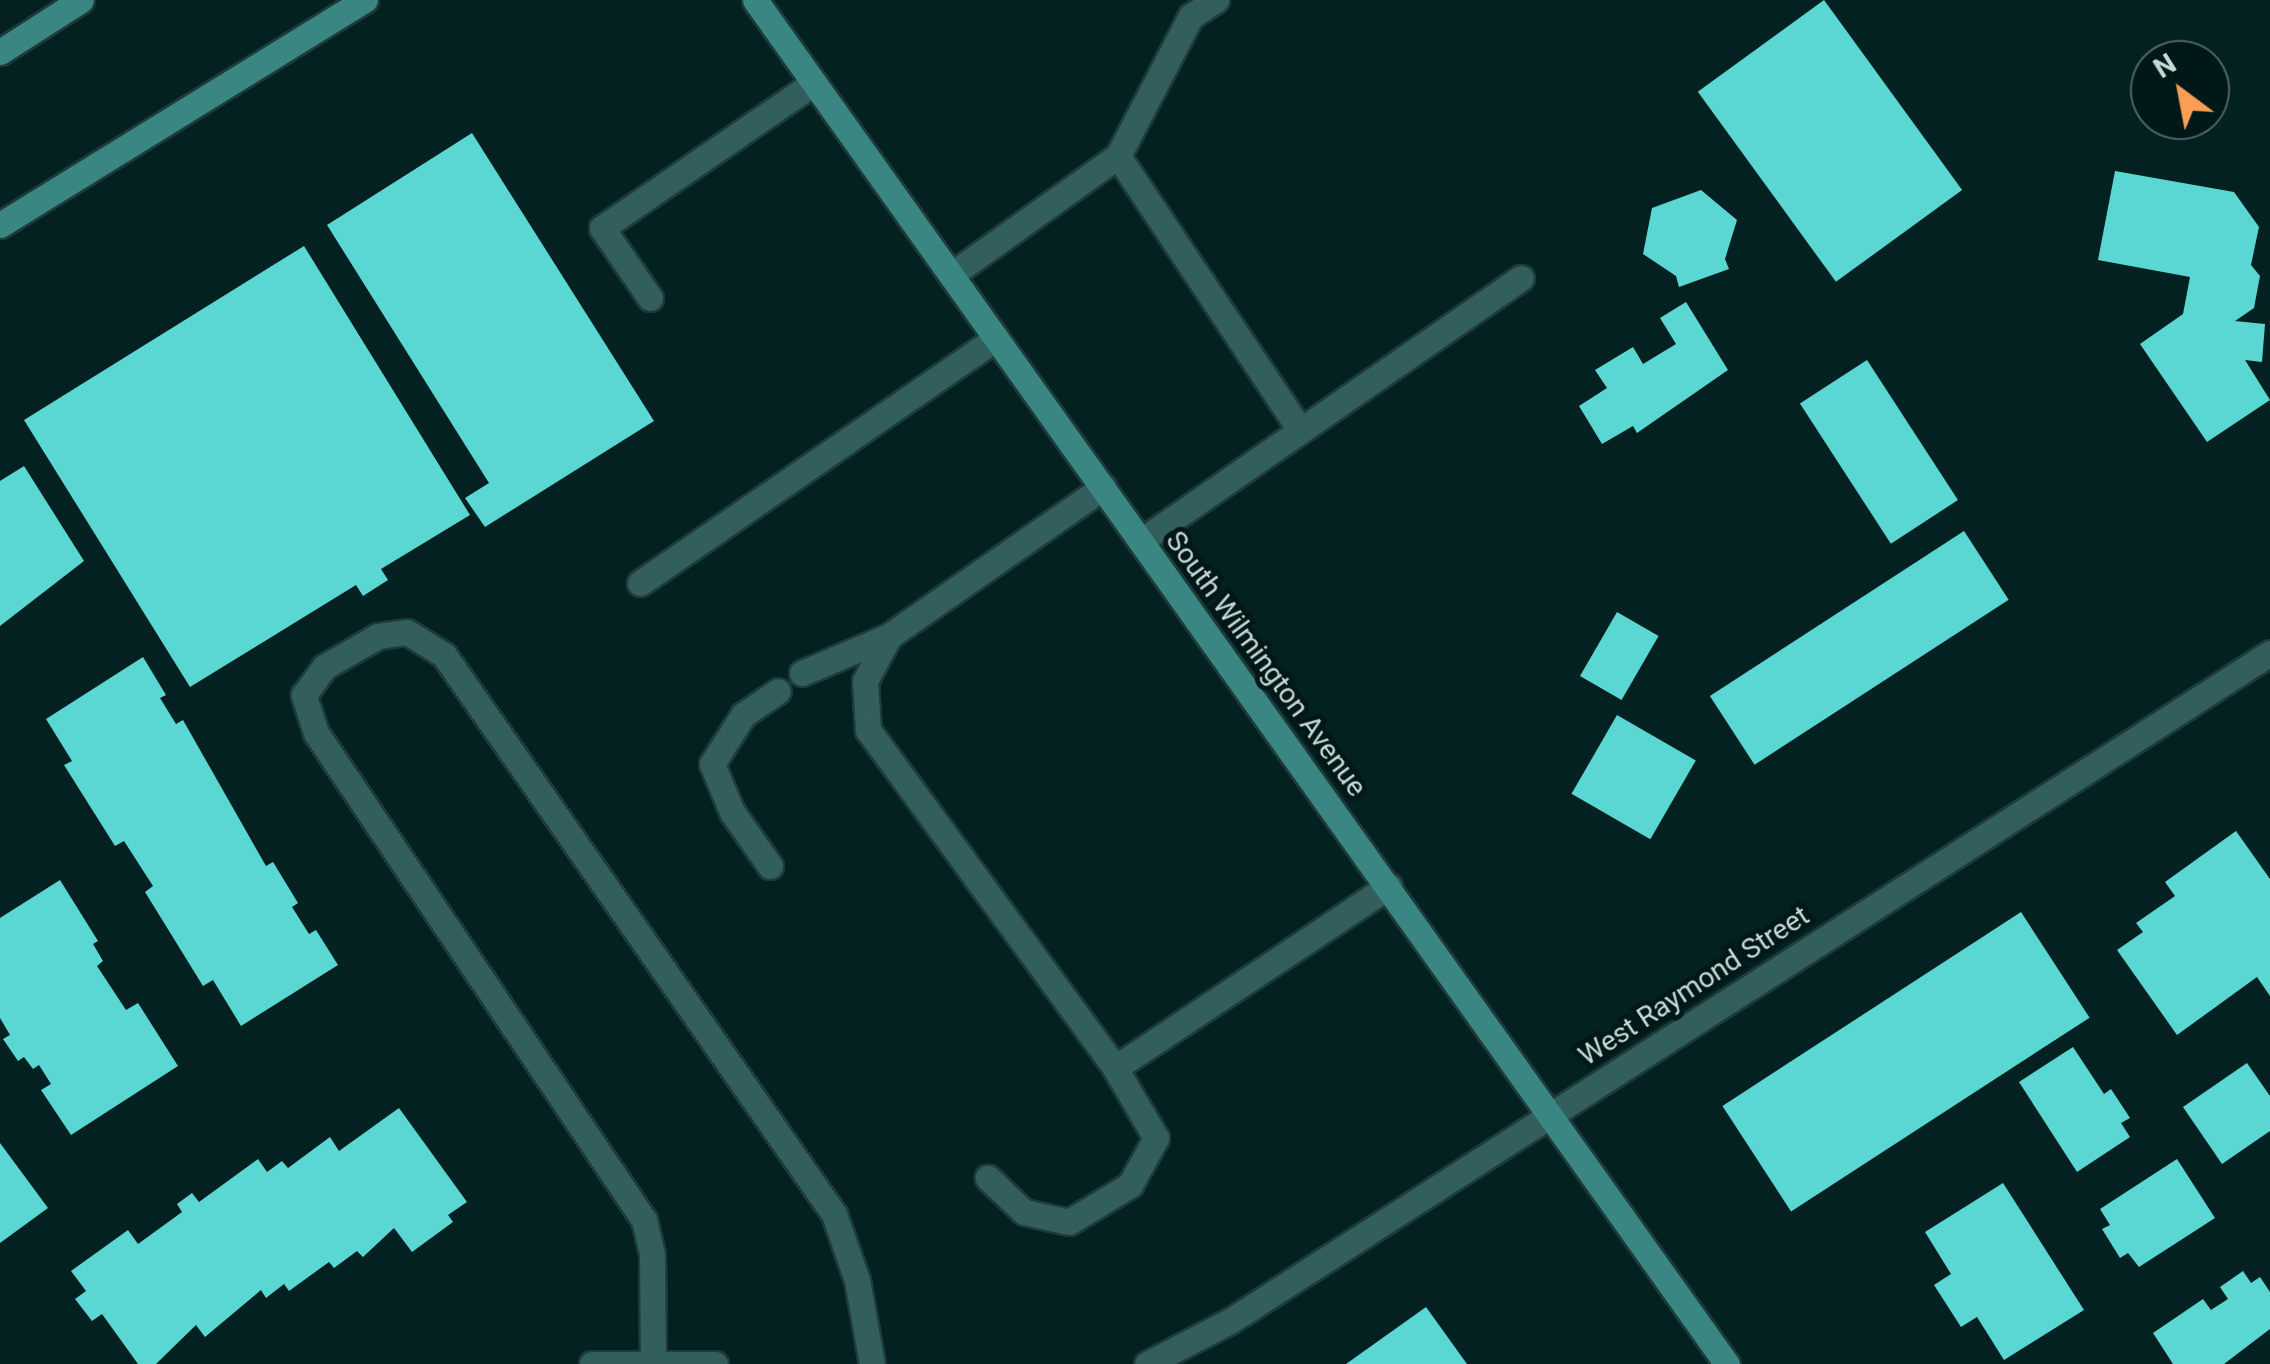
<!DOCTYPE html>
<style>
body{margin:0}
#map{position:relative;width:2270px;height:1364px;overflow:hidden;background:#022120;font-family:Roboto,sans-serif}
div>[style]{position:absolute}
.building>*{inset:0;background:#5ad7d3;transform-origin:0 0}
.roads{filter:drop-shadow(2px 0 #1e3b3a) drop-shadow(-2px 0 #1e3b3a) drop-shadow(0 2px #1e3b3a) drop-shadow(0 -2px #1e3b3a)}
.lane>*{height:25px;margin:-12.5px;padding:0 12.5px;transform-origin:12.5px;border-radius:12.5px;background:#325f5d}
.street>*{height:25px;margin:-12.5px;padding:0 12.5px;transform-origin:12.5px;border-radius:12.5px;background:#325f5d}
.secondary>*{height:25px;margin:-12.5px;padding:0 12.5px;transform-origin:12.5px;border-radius:12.5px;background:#398683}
span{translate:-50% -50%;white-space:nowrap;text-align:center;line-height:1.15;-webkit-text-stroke:10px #001817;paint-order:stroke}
.street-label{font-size:28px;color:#c7d8d7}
.north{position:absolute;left:2130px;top:40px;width:100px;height:100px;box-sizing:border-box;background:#001817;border:2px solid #506564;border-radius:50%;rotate:328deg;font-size:28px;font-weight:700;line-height:40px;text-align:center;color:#c7d8d7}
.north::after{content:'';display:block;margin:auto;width:35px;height:45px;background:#fc9d54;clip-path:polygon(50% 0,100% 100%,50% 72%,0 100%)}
</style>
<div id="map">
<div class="building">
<i style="left:1824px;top:0;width:235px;height:156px;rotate:54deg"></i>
<i style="clip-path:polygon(472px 133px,654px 421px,485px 527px,465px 498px,489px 483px,327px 225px)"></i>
<i style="clip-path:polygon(2115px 171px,2234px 192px,2259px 227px,2251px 265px,2260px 276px,2254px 308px,2235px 321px,2265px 324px,2262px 362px,2245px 360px,2270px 400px,2207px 442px,2140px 344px,2183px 314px,2190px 277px,2098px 260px)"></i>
<i style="clip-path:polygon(1701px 190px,1737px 220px,1725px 259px,1729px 269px,1679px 287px,1676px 276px,1643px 254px,1652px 208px)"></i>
<i style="clip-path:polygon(304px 246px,470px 515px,381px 569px,388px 580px,363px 596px,356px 585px,190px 687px,24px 420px)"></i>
<i style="clip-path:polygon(1686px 302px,1728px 370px,1637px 433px,1633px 426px,1602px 444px,1579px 406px,1607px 388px,1595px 370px,1633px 347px,1643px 364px,1676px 344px,1660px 318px)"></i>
<i style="left:1867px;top:360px;width:167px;height:80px;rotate:57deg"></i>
<i style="clip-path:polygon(24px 466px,84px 561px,0 626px,0 481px)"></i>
<i style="left:1964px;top:531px;width:82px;height:303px;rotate:57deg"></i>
<i style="left:1617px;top:612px;width:48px;height:74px;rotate:30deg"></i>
<i style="clip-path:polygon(143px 657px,166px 695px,160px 698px,176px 724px,183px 720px,266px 866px,273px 862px,298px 903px,292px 907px,309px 934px,316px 930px,338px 965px,241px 1026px,213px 980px,203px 986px,145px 892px,153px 886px,124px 841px,115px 846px,64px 765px,72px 761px,46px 719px)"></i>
<i style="left:1617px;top:715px;width:91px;height:91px;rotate:30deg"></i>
<i style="clip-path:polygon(2236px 831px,2270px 879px,2270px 996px,2257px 977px,2177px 1035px,2117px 950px,2143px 932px,2136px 923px,2175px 896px,2165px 882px)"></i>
<i style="clip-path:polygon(60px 880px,98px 941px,93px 944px,103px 961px,97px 966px,126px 1010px,138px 1003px,178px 1066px,71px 1135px,41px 1090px,51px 1084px,39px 1065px,33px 1069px,24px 1057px,18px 1061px,3px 1039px,10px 1035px,0 1018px,0 918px)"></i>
<i style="left:2021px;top:912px;width:126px;height:356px;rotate:57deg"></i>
<i style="clip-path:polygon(2073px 1047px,2104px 1094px,2111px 1089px,2130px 1118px,2121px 1123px,2130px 1137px,2077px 1172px,2019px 1082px)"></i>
<i style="clip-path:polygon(2247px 1063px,2270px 1096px,2270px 1131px,2222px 1164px,2183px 1107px)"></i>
<i style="clip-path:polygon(399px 1108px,467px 1202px,448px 1215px,453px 1222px,412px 1252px,394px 1228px,363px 1257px,357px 1251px,334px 1268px,329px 1262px,289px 1291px,284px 1284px,266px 1298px,261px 1290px,205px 1337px,196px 1325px,156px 1364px,138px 1364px,102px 1314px,92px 1321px,75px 1299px,86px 1291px,71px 1271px,128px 1230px,138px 1244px,182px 1212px,177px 1204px,192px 1193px,199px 1202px,258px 1159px,267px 1172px,282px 1161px,288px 1168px,330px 1137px,339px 1151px)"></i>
<i style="clip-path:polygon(0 1143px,48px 1208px,0 1243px)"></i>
<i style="clip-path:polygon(2177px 1159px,2215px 1218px,2139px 1267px,2128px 1253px,2120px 1258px,2102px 1229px,2110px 1225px,2100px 1209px)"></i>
<i style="clip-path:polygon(2003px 1183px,2084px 1310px,2004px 1360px,1977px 1317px,1961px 1327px,1934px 1285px,1951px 1274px,1925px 1232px)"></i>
<i style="clip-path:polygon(2243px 1271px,2251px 1283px,2260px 1277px,2270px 1292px,2270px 1329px,2224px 1364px,2173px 1364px,2153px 1333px,2203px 1299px,2211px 1310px,2228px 1299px,2220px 1287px)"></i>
<i style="clip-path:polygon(1426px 1307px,1467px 1364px,1346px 1364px)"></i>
</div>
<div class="roads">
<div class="lane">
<i style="left:1118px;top:156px;width:329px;rotate:56.4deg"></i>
<i style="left:951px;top:275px;width:205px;rotate:-35.5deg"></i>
<i style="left:1118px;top:156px;width:158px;rotate:-62.5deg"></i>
<i style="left:1191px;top:16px;width:30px;rotate:-33deg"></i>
<i style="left:650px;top:298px;width:85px;rotate:-124.4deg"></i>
<i style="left:602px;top:228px;width:257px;rotate:-34.4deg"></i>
<i style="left:1141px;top:541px;width:462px;rotate:-34.7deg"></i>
<i style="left:640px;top:583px;width:432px;rotate:-34.5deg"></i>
<i style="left:889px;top:636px;width:51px;rotate:118.1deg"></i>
<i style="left:865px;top:681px;width:49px;rotate:86.5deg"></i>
<i style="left:868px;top:730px;width:419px;rotate:53.8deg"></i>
<i style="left:1115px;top:1068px;width:81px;rotate:59.6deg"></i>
<i style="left:1156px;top:1138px;width:54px;rotate:119deg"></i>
<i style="left:1130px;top:1185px;width:71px;rotate:148.8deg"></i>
<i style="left:1069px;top:1222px;width:46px;rotate:-167.5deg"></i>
<i style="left:1024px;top:1212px;width:50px;rotate:-136.6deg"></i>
<i style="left:802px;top:673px;width:95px;rotate:-23deg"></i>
<i style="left:889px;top:636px;width:261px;rotate:-34.8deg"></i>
<i style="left:770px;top:866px;width:66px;rotate:-125.1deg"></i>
<i style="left:732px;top:812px;width:52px;rotate:-112.6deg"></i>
<i style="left:712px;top:764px;width:58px;rotate:-57.7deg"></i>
<i style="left:743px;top:715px;width:42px;rotate:-34.4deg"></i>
<i style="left:1115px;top:1068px;width:329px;rotate:-33.6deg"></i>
<i style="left:653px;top:1363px;width:109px;rotate:-90.5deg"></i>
<i style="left:652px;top:1254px;width:35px;rotate:-103deg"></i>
<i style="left:644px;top:1220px;width:587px;rotate:-123.96deg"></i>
<i style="left:316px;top:733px;width:40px;rotate:-108deg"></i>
<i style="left:304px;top:695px;width:34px;rotate:-54deg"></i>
<i style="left:324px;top:667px;width:62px;rotate:-29.9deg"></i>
<i style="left:378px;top:636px;width:29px;rotate:-8deg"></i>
<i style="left:407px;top:632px;width:44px;rotate:31.9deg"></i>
<i style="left:444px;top:655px;width:682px;rotate:55.1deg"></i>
<i style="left:834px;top:1214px;width:70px;rotate:70.8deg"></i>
<i style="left:857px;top:1280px;width:85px;rotate:79.9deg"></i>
</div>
<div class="street">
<i style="left:592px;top:1364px;width:123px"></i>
<i style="left:1147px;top:1364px;width:93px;rotate:-27.4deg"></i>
<i style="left:1230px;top:1321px;width:1236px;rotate:-32.71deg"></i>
</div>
<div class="secondary">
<i style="left:755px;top:0;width:1675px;rotate:54.53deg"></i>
<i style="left:0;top:52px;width:96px;rotate:-32.7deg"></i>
<i style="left:0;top:225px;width:429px;rotate:-31.7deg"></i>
</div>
</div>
<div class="street-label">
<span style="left:1266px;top:664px;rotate:54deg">South Wilmington Avenue</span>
<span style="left:1694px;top:986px;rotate:-33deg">West Raymond Street</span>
</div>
<div class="north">N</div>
</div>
